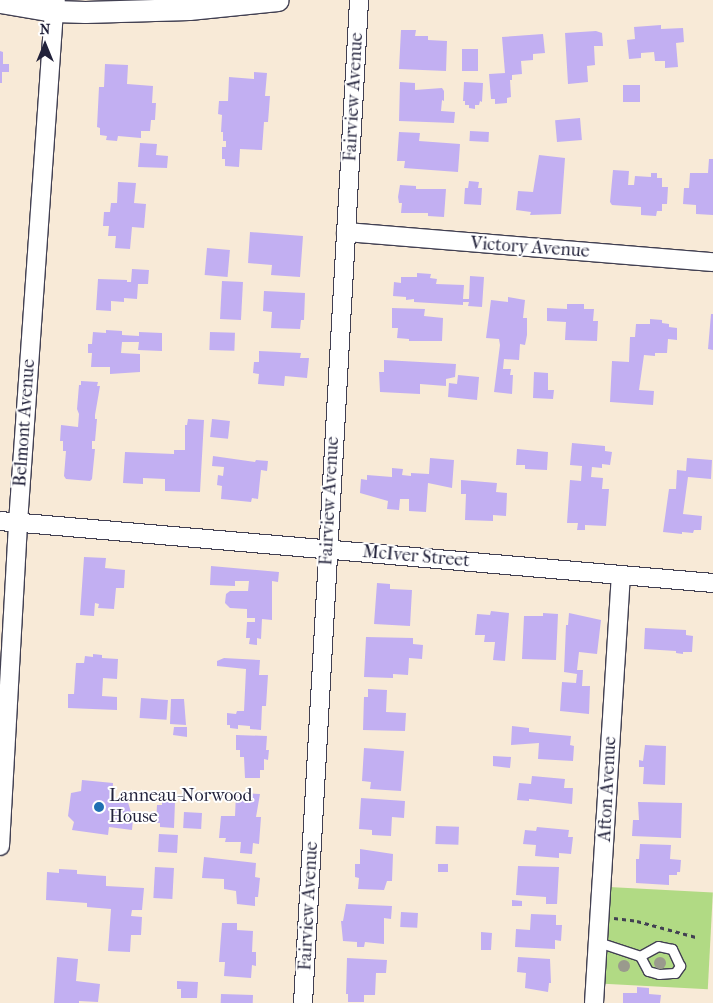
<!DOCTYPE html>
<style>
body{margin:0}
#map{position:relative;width:713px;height:1003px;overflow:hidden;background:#f8ead7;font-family:"IM FELL French Canon",serif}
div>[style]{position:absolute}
.green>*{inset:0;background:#b1da84;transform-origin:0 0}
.building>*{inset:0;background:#c2aff2;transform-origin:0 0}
.path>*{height:3px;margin-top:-1.5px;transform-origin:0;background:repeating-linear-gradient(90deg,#424052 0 4px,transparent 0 8px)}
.roads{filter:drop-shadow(1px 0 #424052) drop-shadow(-1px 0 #424052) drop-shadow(0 1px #424052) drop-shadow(0 -1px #424052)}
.service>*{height:9px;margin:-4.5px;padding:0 4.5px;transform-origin:4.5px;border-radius:4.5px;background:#fff}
.minor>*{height:18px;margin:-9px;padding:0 9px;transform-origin:9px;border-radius:9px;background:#fff}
.tertiary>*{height:21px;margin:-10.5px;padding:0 10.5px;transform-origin:10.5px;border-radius:10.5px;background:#fff}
.trees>*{width:12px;height:12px;margin:-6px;border-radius:50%;background:#9a9a8d}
.dots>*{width:14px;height:14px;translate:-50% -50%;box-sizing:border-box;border:2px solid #fff;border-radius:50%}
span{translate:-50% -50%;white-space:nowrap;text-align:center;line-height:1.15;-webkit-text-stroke:4px #fff;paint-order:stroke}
.street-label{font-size:18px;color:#22223b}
.poi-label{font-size:18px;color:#22223b}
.left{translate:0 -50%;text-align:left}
.north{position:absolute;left:20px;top:20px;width:50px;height:50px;-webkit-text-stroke:4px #fff;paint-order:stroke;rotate:0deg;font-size:14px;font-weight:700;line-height:20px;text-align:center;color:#22223b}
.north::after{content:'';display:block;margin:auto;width:18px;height:22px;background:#22223b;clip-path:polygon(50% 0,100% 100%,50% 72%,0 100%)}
</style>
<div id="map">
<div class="green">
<i style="left:609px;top:887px;width:104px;height:97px;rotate:3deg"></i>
</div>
<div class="building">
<i style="clip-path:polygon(661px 25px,661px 29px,683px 28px,684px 42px,676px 43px,678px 67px,665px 68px,665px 61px,655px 61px,654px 52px,641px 53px,641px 58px,629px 59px,627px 40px,635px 39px,634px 27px)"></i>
<i style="clip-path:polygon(401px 30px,416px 30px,415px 36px,428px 36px,428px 40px,447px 41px,446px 71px,399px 69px)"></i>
<i style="clip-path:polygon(596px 31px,602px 33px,603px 46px,594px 46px,595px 65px,587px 66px,588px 82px,568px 84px,565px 33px)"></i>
<i style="clip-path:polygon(543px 34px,545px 53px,533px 54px,533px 60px,521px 61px,522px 74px,512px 75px,512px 80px,510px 80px,511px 97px,507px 98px,507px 103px,495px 104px,495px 99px,491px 99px,489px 74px,505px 73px,502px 37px)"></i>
<i style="left:462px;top:49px;width:16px;height:22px"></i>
<i style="clip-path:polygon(0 51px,3px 52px,3px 64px,9px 64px,9px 72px,2px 72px,2px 83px,0 83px)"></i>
<i style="clip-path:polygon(105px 64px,128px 65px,127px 84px,153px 86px,152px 103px,156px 103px,155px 120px,151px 120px,150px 131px,141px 131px,141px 138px,118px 136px,117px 141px,106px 140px,107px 136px,100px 135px,100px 128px,97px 127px,99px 87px,104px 87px)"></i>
<i style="clip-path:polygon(254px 72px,267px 73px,265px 96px,270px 96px,268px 122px,264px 122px,262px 150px,240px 149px,239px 167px,225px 166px,225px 159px,222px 159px,222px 147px,226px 147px,226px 141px,223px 141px,223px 132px,221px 132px,222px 115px,218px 114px,219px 101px,228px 101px,229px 77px,254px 79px)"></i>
<i style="clip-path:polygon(400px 82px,415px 83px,415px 90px,442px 88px,444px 91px,444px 101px,442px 100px,441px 111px,455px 112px,454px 123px,399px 121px)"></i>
<i style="clip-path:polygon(464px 82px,483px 83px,482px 102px,480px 101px,479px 105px,475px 105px,475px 109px,469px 108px,469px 105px,465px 105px,465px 101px,463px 101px)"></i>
<i style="left:623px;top:85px;width:17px;height:17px"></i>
<i style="left:580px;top:118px;width:22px;height:25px;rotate:85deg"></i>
<i style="left:470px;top:131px;width:19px;height:10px;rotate:3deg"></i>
<i style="clip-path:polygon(399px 132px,420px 133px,419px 141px,460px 144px,458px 172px,404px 168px,405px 161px,397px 161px)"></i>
<i style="clip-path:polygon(140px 143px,157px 144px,156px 155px,168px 156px,167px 168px,138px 167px)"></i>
<i style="clip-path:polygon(539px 155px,565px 158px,561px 214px,530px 215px,531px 212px,516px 210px,518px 191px,533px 192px)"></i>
<i style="clip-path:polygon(709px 159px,713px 159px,713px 215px,696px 214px,696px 205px,683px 204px,684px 188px,689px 188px,690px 173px,708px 173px)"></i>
<i style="clip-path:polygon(613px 170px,629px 171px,628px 185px,634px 185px,635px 176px,651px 177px,651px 173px,657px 173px,657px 178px,662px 178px,662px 187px,668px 187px,667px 204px,662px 204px,662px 211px,657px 211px,656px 216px,641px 215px,641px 207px,612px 205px,610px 202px)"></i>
<i style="clip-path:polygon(469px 181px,479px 182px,478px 188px,482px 188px,481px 205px,464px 204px,465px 188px,468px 188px)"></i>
<i style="clip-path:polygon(118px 182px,136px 183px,134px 203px,146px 204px,144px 228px,132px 227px,130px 249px,115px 248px,116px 236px,108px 236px,109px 226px,103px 226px,104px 212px,110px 212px,111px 203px,117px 203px)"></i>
<i style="clip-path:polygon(400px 185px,416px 186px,416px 189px,446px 189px,444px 217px,428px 216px,428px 213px,401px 213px,402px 203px,399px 203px,398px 197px)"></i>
<i style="clip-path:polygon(250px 232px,303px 236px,300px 277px,271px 275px,272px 265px,248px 263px)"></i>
<i style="left:207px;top:248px;width:23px;height:27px;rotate:5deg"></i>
<i style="clip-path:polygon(132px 269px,149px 270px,148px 284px,138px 284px,137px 299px,124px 298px,124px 302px,111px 301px,111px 311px,96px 310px,98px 279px,127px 280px,127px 282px,131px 282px)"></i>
<i style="clip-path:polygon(417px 273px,431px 274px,430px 278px,437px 279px,436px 284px,464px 285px,463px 299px,469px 299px,470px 276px,484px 277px,482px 307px,468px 306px,469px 302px,463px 302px,463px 305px,414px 302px,414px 299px,406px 300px,406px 297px,393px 296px,394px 282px,401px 283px,401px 277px,417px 277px)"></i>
<i style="left:222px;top:281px;width:21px;height:38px;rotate:3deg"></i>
<i style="clip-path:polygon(264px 291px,305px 293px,304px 320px,301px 320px,300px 329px,271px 328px,272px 312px,263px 311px)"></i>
<i style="clip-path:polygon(508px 297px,525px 300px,523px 318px,527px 318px,527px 335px,525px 345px,520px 344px,519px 360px,504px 359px,503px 369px,511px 369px,510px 375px,513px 375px,512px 394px,494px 392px,500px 345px,499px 339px,486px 338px,491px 300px,508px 302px)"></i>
<i style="clip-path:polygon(567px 304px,584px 304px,584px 309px,594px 309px,593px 321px,598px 321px,597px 341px,565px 340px,566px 322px,547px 321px,547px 308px,567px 309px)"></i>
<i style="clip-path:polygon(392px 308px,425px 309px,424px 316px,443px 318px,442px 341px,409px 341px,409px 339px,397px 338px,398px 328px,392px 328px)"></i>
<i style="clip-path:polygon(711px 314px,713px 314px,713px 350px,708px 349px)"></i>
<i style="clip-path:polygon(650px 319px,662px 320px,662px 323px,669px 324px,669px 327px,677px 328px,677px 340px,668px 339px,667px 353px,655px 353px,655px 356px,644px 355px,639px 390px,654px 391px,653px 405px,610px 402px,612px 361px,629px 362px,630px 337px,635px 337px,636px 324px,650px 324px)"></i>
<i style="clip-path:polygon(106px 330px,122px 331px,122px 335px,139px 336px,139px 332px,162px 333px,162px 351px,138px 350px,139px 342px,122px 342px,121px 353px,140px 354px,140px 372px,110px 374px,110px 367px,91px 367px,92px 353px,88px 353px,88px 344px,92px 344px,93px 332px,106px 333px)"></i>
<i style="left:210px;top:332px;width:25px;height:18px;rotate:2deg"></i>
<i style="clip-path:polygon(259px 351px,301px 353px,300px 358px,309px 358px,307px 378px,285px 376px,284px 386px,258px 384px,259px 374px,253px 373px,254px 362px,259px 362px)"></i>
<i style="clip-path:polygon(384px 360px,456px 364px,455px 377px,446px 379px,446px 386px,420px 384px,420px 394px,380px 392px,379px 372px,384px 372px)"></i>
<i style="clip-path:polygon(534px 372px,548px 373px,548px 390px,554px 390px,553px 399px,533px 398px)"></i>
<i style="clip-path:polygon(458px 375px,479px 377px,477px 400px,448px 397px,449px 383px,457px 384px)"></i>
<i style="clip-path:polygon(81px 381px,98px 382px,97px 386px,100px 386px,95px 415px,95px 419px,97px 419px,95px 441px,92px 441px,92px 449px,95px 449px,92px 479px,90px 481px,66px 479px,64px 476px,66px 451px,63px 451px,63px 441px,60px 441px,61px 425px,78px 427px,79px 414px,77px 409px,79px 385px,81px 385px)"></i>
<i style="clip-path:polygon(188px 419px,204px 420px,200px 492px,165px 491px,165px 479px,143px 478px,143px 484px,123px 483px,125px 452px,174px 454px,174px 450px,185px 450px,185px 425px,187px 425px)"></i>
<i style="left:212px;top:419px;width:18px;height:18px;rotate:6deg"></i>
<i style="clip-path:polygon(572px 443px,605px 446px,605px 451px,612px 452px,610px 465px,602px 464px,602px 468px,592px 467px,591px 477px,603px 478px,602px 489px,609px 489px,606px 526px,585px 525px,585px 530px,577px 530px,578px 523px,567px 523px,570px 480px,581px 481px,582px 466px,570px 465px)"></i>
<i style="clip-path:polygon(517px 449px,548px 452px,547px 470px,525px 469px,525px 465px,516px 465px)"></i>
<i style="clip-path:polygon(213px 456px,255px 462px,256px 460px,268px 461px,267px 471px,261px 470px,258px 499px,252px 498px,251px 502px,221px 499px,222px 486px,217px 485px,218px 475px,223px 476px,224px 467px,212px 466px)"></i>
<i style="clip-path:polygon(430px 458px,454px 460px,452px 488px,428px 483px,426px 512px,409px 511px,409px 499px,400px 499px,399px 510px,387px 509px,388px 501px,360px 493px,361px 479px,367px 480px,367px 475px,392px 477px,392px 468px,403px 469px,402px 475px,411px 476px,411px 473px,429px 474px)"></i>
<i style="clip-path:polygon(687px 458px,712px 460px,711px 479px,688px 477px,683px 514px,702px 516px,701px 530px,694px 530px,693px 533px,682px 532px,682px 534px,663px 532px,669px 489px,676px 489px,677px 470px,686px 471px)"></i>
<i style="clip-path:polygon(461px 480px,497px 483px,496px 492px,507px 493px,506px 516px,493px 515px,493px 521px,465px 520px,466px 494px,461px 494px)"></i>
<i style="clip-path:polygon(84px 557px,106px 558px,105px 568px,125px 570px,124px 588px,116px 588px,114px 609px,98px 608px,99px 604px,95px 603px,94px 616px,80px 615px)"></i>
<i style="clip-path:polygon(211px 566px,279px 572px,278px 582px,272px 581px,272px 620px,262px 619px,261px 639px,257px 638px,257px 645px,249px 644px,250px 638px,246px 638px,247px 622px,255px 622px,255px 618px,247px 618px,247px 609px,230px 608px,225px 603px,226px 594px,230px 591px,248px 591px,249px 581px,235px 581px,235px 586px,210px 585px)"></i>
<i style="clip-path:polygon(377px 583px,390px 584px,390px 589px,412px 590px,410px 626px,374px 624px)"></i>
<i style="clip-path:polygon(491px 611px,509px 613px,505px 661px,493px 660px,495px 642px,484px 642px,485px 635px,475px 635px,477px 614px,490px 615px)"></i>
<i style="clip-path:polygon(543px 613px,558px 614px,556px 660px,522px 659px,524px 616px,543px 616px)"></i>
<i style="clip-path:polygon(569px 613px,601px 620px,597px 654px,579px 652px,577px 670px,583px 670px,582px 686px,590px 686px,589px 714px,560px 711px,562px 682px,576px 683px,577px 674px,564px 672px,566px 625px,568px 625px)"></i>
<i style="clip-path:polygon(645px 628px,686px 630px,686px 635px,693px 636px,692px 652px,683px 652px,683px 654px,676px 653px,676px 651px,644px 649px)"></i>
<i style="clip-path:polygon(366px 637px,413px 638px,413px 644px,423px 645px,422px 659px,409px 658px,408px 675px,393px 674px,393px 678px,364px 677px)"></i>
<i style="clip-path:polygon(93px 654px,102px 655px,102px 658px,118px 659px,117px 679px,103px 678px,102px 696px,117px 697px,117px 710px,68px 708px,68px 694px,74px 694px,76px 663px,84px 663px,85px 656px,93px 657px)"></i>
<i style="clip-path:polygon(224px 658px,260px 660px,259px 675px,268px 675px,266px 706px,262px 706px,261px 730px,250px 729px,250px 726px,238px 725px,238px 729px,230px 728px,230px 725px,227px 725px,227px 713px,236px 714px,237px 711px,244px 711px,246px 669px,217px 666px,217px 661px)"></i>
<i style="clip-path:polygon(368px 689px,387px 690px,386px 712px,406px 713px,405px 731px,363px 730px,364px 697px,368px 697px)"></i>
<i style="left:141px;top:698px;width:27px;height:20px;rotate:4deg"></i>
<i style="clip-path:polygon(171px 699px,184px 699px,186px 725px,170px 724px)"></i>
<i style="clip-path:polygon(512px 726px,529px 728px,529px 732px,571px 736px,570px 745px,574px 746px,573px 761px,538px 759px,539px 743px,511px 745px)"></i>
<i style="clip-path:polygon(174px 727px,187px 727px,187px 737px,173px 735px)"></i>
<i style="clip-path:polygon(236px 735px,267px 736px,266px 750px,269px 750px,268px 760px,264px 759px,264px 770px,260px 770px,260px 778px,245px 778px,244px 757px,240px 757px,240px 750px,236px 750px)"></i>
<i style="clip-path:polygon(645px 745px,666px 746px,665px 785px,643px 784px,644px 767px,639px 767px,639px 760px,643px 761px)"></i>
<i style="clip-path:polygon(364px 748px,404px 751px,401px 791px,370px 789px,371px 782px,362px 781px)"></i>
<i style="clip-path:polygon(493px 756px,511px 757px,510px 768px,493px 766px)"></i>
<i style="clip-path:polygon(532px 776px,565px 779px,564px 788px,573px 788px,572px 804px,529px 799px,529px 801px,517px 800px,519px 783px,531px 784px)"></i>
<i style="clip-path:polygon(82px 780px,113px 783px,112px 798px,127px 799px,133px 819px,132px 830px,109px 827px,108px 835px,72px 830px,74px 822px,68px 816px,71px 793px,81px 791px)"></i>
<i style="clip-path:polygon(236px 793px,260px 794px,256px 817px,261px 817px,259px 844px,253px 843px,252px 854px,240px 853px,241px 842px,225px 842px,226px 838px,219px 838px,221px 816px,235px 816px)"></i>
<i style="clip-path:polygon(361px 798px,405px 801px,404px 818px,392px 817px,391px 836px,372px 835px,372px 830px,359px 829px)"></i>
<i style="clip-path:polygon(162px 802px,175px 802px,174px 828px,160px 827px,160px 823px,156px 823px,157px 805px,162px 805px)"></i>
<i style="clip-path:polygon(638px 802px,682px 803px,681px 838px,632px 836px,633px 820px,639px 820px)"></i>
<i style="left:184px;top:812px;width:18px;height:16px;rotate:3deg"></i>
<i style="left:436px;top:826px;width:23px;height:18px;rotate:2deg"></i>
<i style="clip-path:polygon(537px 827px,569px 830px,568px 837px,573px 837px,571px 854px,559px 853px,559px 858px,535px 856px,536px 845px,523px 844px,525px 830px,536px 831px)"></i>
<i style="left:159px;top:834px;width:19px;height:18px;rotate:3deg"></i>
<i style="clip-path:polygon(640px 844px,671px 845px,670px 859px,681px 860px,680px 872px,677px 872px,677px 875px,669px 875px,669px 885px,636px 883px,636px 859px,639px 859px)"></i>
<i style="clip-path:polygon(360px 849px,393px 854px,392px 881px,387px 881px,384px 890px,358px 889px,359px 878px,355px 877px,355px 864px,360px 864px)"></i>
<i style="clip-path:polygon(204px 857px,256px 863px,255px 877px,260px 878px,258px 897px,255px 897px,255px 906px,237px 904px,236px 891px,224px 889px,224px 879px,202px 878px)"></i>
<i style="left:438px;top:864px;width:10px;height:8px"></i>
<i style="clip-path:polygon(518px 866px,559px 867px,557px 904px,546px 904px,546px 897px,516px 895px)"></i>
<i style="left:155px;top:867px;width:19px;height:31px;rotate:3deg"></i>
<i style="clip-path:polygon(59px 869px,77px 870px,77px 874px,106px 876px,106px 886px,144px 888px,142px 910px,132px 910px,131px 916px,142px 917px,141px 935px,131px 935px,130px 952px,108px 951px,111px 909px,87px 907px,87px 903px,46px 900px,47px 872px,59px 873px)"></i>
<i style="clip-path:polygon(512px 900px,522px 901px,522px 906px,512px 906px)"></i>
<i style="clip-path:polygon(346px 904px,392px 906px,391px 919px,384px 918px,384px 944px,365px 942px,364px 947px,357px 947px,357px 942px,343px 941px,341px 921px,343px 921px)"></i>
<i style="left:401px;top:912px;width:17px;height:15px;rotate:3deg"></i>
<i style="clip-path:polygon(531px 914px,556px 915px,556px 925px,562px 925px,561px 941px,555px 940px,555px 949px,515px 947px,516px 929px,530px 930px)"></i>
<i style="clip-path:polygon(222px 923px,237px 923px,237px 930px,253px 931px,252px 952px,256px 952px,256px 966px,252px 965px,251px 978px,224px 976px,225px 962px,219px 962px)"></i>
<i style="clip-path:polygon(481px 932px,492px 933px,491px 950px,481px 950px)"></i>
<i style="clip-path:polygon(57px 957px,78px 959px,76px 981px,100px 984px,98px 1002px,79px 1001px,79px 1003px,54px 1003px)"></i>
<i style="clip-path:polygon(518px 957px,550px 959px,551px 983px,549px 983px,548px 992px,525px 988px,526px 973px,517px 972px)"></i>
<i style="clip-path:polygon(347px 958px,387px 960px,386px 973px,376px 973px,375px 995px,364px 995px,364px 1002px,348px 1002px,348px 994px,346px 994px)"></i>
<i style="clip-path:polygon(177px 981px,198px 982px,197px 998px,181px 998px,181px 989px,177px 989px)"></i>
<i style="clip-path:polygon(637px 987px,649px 988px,649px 994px,661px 995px,660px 1003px,623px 1003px,623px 993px,637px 993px)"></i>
<i style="left:221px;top:994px;width:32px;height:9px;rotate:2deg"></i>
</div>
<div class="path">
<i style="left:614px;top:918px;width:23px;rotate:7deg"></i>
<i style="left:637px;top:921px;width:61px;rotate:15.2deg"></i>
</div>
<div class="roads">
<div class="service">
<i style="left:598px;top:942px;width:44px;rotate:18.4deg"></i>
<i style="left:640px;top:956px;width:17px;rotate:62deg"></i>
<i style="left:648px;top:971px;width:11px;rotate:15deg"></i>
<i style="left:659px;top:974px;width:16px;rotate:-4deg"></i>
<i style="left:675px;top:973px;width:9px;rotate:-54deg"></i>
<i style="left:680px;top:966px;width:19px;rotate:-115deg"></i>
<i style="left:672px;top:949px;width:14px;rotate:-168deg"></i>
<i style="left:658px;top:946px;width:21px;rotate:151deg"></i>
</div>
<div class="minor">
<i style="left:346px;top:232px;width:368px;rotate:4.7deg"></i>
<i style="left:0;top:521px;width:716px;rotate:4.97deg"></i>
<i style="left:0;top:846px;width:324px;rotate:-86.8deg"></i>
<i style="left:18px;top:523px;width:513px;rotate:-85.98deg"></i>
<i style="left:54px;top:11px;width:11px;rotate:-80deg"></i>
<i style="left:303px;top:1003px;width:1005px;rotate:-86.8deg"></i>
<i style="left:594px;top:1003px;width:428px;rotate:-86.4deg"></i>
</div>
<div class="tertiary">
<i style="left:0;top:2px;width:55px;rotate:9.5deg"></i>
<i style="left:54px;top:11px;width:31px;rotate:2deg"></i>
<i style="left:85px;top:12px;width:104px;rotate:-1.7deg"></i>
<i style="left:189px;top:9px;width:89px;rotate:-5.8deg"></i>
</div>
</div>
<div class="trees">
<i style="left:660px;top:963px"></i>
<i style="left:624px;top:966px"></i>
</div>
<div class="dots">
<i style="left:99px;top:807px;background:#1f6fb2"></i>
</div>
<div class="street-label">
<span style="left:354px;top:97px;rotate:-87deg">Fairview Avenue</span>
<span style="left:530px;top:248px;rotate:4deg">Victory Avenue</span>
<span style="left:25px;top:423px;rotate:-86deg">Belmont Avenue</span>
<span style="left:330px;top:501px;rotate:-87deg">Fairview Avenue</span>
<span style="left:416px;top:557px;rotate:5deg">McIver Street</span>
<span style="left:608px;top:789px;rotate:-87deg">Afton Avenue</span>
<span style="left:309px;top:906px;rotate:-87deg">Fairview Avenue</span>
</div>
<div class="poi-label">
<span class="left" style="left:109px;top:807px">Lanneau-Norwood<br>House</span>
</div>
<div class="north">N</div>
</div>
